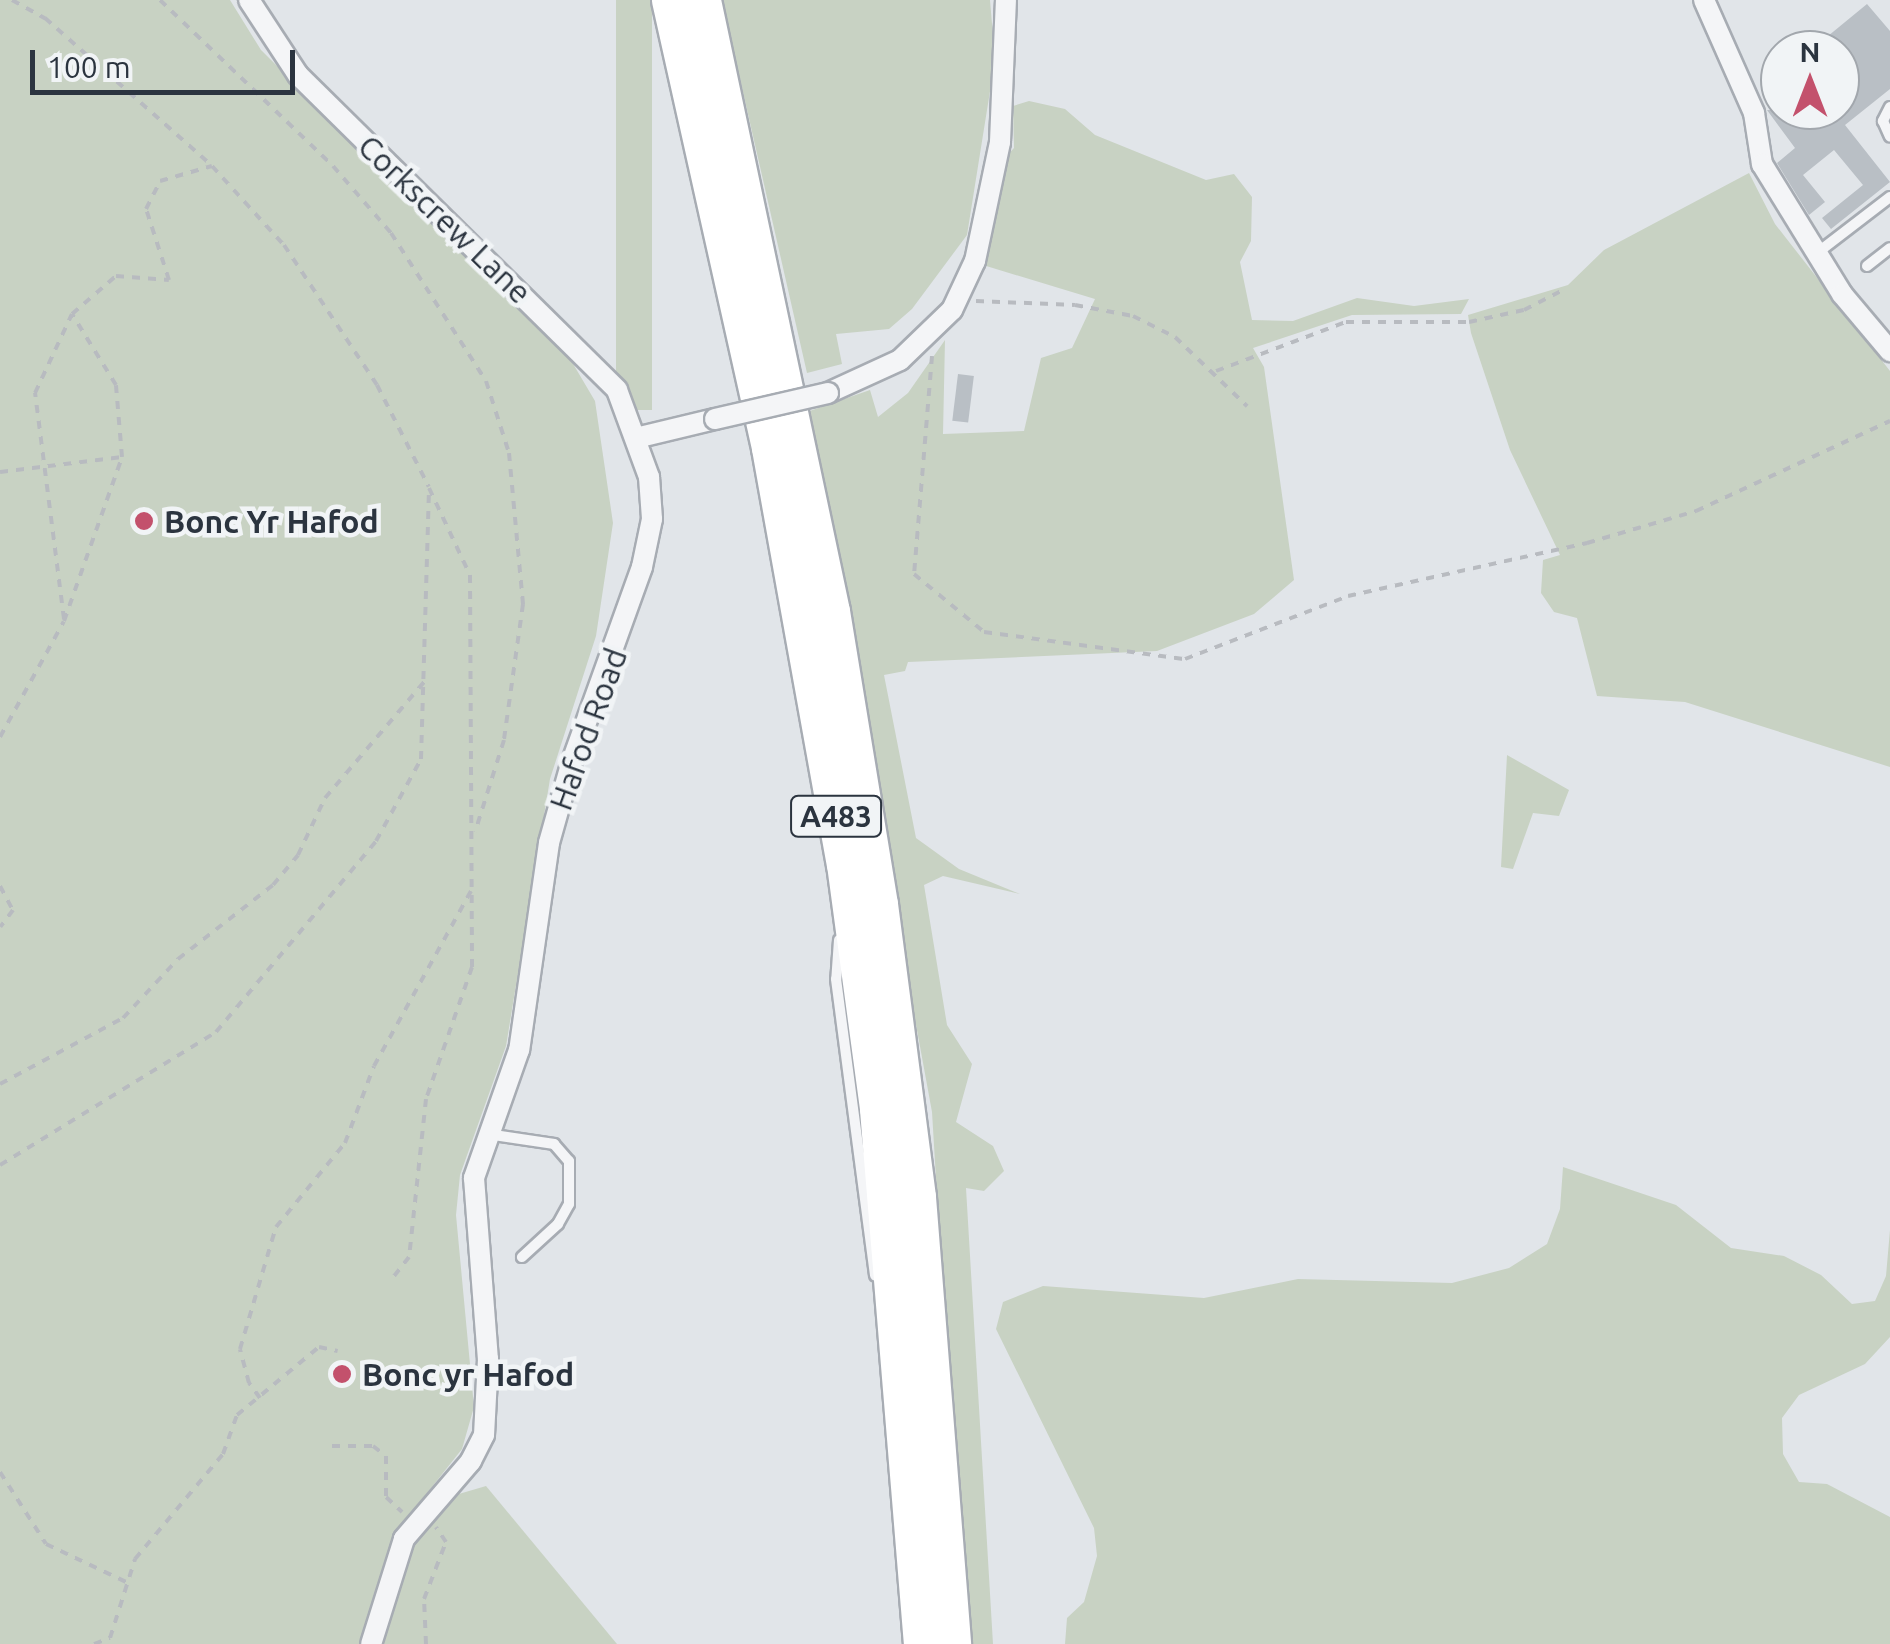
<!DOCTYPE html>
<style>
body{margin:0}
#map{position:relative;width:1890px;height:1644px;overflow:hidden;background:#e1e5e9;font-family:Ubuntu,sans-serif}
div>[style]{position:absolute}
.green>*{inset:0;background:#c8d2c3;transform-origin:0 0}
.building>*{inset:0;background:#b9bfc5;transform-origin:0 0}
.path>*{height:4px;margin-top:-2px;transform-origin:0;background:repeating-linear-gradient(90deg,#b8bbc0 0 8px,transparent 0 16px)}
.roads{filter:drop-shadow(2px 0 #a7acb3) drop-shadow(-2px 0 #a7acb3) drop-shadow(0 2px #a7acb3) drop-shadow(0 -2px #a7acb3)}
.service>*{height:10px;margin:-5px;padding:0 5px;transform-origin:5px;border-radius:5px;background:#f4f5f7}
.minor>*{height:20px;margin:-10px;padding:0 10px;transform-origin:10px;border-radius:10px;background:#f4f5f7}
.trunk>*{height:35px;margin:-17.5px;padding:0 17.5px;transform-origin:17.5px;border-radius:17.5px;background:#fff}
.bridges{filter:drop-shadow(2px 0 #a7acb3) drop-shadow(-2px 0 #a7acb3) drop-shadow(0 2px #a7acb3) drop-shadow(0 -2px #a7acb3)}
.minor-bridge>*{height:20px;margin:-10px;padding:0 10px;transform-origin:10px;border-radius:10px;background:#f4f5f7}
.dots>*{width:28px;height:28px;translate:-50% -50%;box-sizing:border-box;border:5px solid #f1f4f6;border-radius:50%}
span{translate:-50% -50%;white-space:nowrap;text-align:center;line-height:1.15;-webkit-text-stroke:9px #f1f4f6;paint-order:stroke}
.shield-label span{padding:2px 8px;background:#f1f4f6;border:2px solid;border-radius:8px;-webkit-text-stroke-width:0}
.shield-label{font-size:30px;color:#2b343f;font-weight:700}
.street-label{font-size:32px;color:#2b343f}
.poi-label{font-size:32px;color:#2b343f;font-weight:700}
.left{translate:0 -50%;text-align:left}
.north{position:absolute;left:1760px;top:30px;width:100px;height:100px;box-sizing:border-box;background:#f1f4f6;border:2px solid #a2a7ad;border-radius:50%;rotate:0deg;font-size:28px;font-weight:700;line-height:40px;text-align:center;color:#2b343f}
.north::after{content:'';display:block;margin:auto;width:35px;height:45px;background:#c3516c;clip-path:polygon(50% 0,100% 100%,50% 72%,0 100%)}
.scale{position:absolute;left:30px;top:50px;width:265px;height:45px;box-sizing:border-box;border:5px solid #2b343f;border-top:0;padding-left:12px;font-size:30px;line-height:35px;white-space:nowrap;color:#2b343f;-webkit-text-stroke:8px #f1f4f6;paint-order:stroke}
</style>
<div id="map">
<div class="green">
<i style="clip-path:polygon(0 0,230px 0,261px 50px,569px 357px,595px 401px,613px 523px,596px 636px,550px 779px,506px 1046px,460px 1175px,456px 1215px,474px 1407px,462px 1449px,401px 1526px,364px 1644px,0 1644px)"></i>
<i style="left:616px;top:0;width:36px;height:410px"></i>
<i style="clip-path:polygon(722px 0,990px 0,995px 60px,967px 235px,912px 309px,889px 329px,836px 334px,842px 364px,807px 373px)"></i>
<i style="clip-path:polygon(1029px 101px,1065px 109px,1095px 135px,1206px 180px,1234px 174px,1252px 197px,1251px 241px,1240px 262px,1252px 320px,1293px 321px,1357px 298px,1414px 306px,1469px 299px,1461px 314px,1352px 315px,1253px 348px,1264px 367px,1294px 580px,1254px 614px,1157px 651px,908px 662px,905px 671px,884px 675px,916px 838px,959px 869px,1020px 894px,943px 876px,924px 885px,947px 1025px,972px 1064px,956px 1122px,993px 1146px,1004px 1171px,984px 1191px,966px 1188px,993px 1644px,964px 1644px,932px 1112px,804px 413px,870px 390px,878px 417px,908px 393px,945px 340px,943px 434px,1024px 431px,1041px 358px,1072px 348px,1095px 299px,983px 265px,1000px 163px,1014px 148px,1013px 106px)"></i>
<i style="clip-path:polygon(1749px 173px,1775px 224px,1890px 371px,1890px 767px,1685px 702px,1597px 696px,1577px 618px,1554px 612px,1541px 593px,1543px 560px,1560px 555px,1510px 450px,1471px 333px,1468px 315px,1568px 285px,1604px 250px)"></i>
<i style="clip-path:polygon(1507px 755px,1569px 790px,1559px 816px,1533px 813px,1513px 869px,1501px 867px)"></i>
<i style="clip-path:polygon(1563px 1167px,1676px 1205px,1731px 1248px,1784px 1256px,1821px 1275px,1852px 1304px,1875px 1301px,1886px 1276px,1890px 1230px,1890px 1337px,1865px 1364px,1799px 1395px,1782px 1418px,1783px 1454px,1799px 1482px,1827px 1484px,1890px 1517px,1890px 1644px,1065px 1644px,1067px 1618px,1084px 1602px,1097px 1556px,1094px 1528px,996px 1329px,1003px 1302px,1043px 1286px,1204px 1298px,1298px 1279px,1452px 1283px,1509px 1268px,1547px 1244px,1560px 1209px)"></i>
<i style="clip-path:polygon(486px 1486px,617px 1644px,382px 1644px,409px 1549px,452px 1496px)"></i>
</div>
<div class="building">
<i style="clip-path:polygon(1867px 4px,1890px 31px,1890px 89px,1845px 125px,1890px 182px,1831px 229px,1822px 218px,1863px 185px,1834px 150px,1803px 175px,1825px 202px,1809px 215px,1777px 163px,1795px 148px,1767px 110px,1811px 110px,1821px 123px,1840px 110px,1840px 50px,1811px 50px)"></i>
<i style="left:958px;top:374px;width:16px;height:47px;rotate:7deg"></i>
</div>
<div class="path">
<i style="left:12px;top:0;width:38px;rotate:29deg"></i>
<i style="left:45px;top:18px;width:223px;rotate:41.5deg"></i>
<i style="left:212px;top:166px;width:107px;rotate:47.7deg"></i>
<i style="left:284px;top:245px;width:168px;rotate:56.4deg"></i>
<i style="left:377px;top:385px;width:114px;rotate:63deg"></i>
<i style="left:160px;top:0;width:240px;rotate:43.8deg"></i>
<i style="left:333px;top:166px;width:89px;rotate:49.1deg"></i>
<i style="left:391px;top:233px;width:176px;rotate:57.3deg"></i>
<i style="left:486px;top:381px;width:76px;rotate:72.3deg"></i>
<i style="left:509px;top:453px;width:152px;rotate:84.7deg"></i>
<i style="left:523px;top:604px;width:137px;rotate:98deg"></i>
<i style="left:504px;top:740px;width:96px;rotate:107.5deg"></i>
<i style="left:976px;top:301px;width:99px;rotate:2.3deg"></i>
<i style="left:1075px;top:305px;width:59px;rotate:10.7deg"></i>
<i style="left:1133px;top:316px;width:47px;rotate:26.6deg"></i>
<i style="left:1175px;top:337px;width:100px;rotate:43.8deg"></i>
<i style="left:932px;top:356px;width:219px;rotate:94.7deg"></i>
<i style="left:914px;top:574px;width:91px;rotate:39.6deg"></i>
<i style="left:984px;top:632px;width:203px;rotate:7.7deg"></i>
<i style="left:1185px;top:659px;width:175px;rotate:-21.1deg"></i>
<i style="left:1348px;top:596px;width:245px;rotate:-12.5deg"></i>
<i style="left:1587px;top:543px;width:114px;rotate:-16.4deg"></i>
<i style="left:1696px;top:511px;width:214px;rotate:-24.9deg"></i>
<i style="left:1216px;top:371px;width:139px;rotate:-20.7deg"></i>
<i style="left:1346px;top:322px;width:123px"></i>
<i style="left:1469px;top:322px;width:56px;rotate:-12.3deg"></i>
<i style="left:1524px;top:310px;width:46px;rotate:-27.1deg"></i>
<i style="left:0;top:472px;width:123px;rotate:-7deg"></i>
<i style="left:64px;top:619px;width:228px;rotate:-97.3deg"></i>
<i style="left:35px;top:393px;width:87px;rotate:-64.9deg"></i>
<i style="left:0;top:737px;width:132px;rotate:-61.1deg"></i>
<i style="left:64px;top:621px;width:174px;rotate:-70.5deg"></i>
<i style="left:122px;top:457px;width:72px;rotate:-94.8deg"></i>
<i style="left:116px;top:385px;width:84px;rotate:-121.8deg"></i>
<i style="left:72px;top:314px;width:58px;rotate:-40.8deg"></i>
<i style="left:116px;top:276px;width:53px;rotate:4.3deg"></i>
<i style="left:169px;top:280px;width:75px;rotate:-107.9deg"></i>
<i style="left:146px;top:209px;width:31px;rotate:-63deg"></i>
<i style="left:160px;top:181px;width:54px;rotate:-16.1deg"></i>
<i style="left:0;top:886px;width:27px;rotate:62deg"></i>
<i style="left:13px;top:910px;width:21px;rotate:127deg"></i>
<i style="left:0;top:1084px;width:140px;rotate:-28.2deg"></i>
<i style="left:123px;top:1018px;width:81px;rotate:-47deg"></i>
<i style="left:178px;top:959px;width:120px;rotate:-37.9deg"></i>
<i style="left:273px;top:885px;width:39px;rotate:-50deg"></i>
<i style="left:298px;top:855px;width:63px;rotate:-64.7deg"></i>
<i style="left:325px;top:798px;width:153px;rotate:-49.5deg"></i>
<i style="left:0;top:1165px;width:254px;rotate:-31.6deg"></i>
<i style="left:216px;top:1032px;width:249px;rotate:-50deg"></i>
<i style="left:376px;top:841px;width:94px;rotate:-61.2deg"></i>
<i style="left:421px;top:759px;width:271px;rotate:-88.3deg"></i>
<i style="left:429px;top:488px;width:96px;rotate:64.8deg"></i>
<i style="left:470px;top:575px;width:392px;rotate:89.7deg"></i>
<i style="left:472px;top:967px;width:140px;rotate:109.2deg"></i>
<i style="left:426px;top:1099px;width:159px;rotate:96.1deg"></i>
<i style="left:409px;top:1257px;width:28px;rotate:128deg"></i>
<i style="left:260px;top:1398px;width:19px;rotate:-126deg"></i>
<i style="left:249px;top:1383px;width:35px;rotate:-105deg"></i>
<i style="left:240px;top:1349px;width:127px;rotate:-73.6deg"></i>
<i style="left:276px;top:1227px;width:109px;rotate:-50.6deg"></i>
<i style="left:345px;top:1143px;width:82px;rotate:-69.4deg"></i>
<i style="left:374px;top:1066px;width:200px;rotate:-61deg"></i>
<i style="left:332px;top:1446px;width:41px"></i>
<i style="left:373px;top:1446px;width:16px;rotate:38deg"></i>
<i style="left:386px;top:1456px;width:41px;rotate:90deg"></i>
<i style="left:386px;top:1497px;width:22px;rotate:43deg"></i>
<i style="left:0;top:1472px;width:85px;rotate:57.4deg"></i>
<i style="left:46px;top:1544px;width:89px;rotate:25.4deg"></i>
<i style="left:94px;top:1644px;width:17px;rotate:-21deg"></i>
<i style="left:110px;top:1638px;width:83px;rotate:-72.4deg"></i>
<i style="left:135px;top:1559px;width:137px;rotate:-50deg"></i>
<i style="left:223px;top:1454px;width:41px;rotate:-70.3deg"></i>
<i style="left:237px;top:1415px;width:107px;rotate:-39.7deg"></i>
<i style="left:319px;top:1347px;width:19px;rotate:12deg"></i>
<i style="left:426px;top:1644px;width:45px;rotate:-92.5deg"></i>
<i style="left:424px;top:1599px;width:61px;rotate:-68.9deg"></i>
<i style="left:446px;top:1542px;width:18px;rotate:-124deg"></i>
</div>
<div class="roads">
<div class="service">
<i style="left:1890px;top:107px;width:16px;rotate:117deg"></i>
<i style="left:1883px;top:121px;width:17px;rotate:66deg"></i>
<i style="left:1817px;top:253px;width:92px;rotate:-37.5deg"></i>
<i style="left:1867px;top:266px;width:29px;rotate:-38deg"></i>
<i style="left:839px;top:940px;width:39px;rotate:94deg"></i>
<i style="left:836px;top:979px;width:299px;rotate:82.5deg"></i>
<i style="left:487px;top:1134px;width:68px;rotate:8.5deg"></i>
<i style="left:554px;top:1144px;width:23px;rotate:49deg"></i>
<i style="left:569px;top:1161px;width:43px;rotate:90deg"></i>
<i style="left:569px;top:1204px;width:23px;rotate:119deg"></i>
<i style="left:558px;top:1224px;width:49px;rotate:137.5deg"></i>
</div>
<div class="minor">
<i style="left:249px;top:0;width:90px;rotate:56.8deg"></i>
<i style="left:298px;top:75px;width:448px;rotate:44.6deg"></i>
<i style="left:617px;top:390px;width:93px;rotate:69.8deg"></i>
<i style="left:649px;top:477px;width:42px;rotate:85.9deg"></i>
<i style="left:652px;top:519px;width:49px;rotate:101.8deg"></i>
<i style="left:642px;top:567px;width:206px;rotate:109.8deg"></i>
<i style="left:572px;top:761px;width:85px;rotate:105.7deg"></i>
<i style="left:549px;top:843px;width:209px;rotate:98.2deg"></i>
<i style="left:519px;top:1050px;width:136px;rotate:109.4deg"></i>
<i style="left:474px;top:1178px;width:182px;rotate:85.6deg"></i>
<i style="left:488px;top:1359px;width:76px;rotate:93deg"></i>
<i style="left:484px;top:1435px;width:29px;rotate:117deg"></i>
<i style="left:471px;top:1461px;width:103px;rotate:130.7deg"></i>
<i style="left:404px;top:1539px;width:110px;rotate:107.4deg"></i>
<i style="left:1704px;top:0;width:124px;rotate:66.1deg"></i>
<i style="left:1754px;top:113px;width:52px;rotate:81.1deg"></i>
<i style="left:1762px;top:164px;width:153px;rotate:58.4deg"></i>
<i style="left:1842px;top:294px;width:75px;rotate:49.9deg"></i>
<i style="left:828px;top:393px;width:79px;rotate:-24.6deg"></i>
<i style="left:900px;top:360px;width:72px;rotate:-43.9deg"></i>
<i style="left:952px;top:310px;width:54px;rotate:-64.9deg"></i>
<i style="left:975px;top:261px;width:122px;rotate:-78.1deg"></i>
<i style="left:1000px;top:142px;width:142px;rotate:-87.6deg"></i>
<i style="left:640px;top:437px;width:77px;rotate:-13.5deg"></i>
</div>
<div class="trunk">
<i style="left:669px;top:0;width:459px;rotate:77.4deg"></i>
<i style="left:769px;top:448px;width:423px;rotate:79.8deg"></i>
<i style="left:844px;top:864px;width:247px;rotate:82.3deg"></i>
<i style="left:877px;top:1109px;width:537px;rotate:85.3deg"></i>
<i style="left:703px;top:0;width:624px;rotate:78.08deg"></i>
<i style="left:832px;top:611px;width:297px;rotate:80.7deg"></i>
<i style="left:880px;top:904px;width:295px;rotate:82.6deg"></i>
<i style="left:918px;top:1197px;width:448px;rotate:85.5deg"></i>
</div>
</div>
<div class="bridges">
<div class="minor-bridge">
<i style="left:715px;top:419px;width:116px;rotate:-13deg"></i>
</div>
</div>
<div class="dots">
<i style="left:144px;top:521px;background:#c3516c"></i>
<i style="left:342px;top:1374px;background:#c3516c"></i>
</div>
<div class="shield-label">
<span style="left:836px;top:816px">A483</span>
</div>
<div class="street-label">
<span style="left:445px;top:219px;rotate:44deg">Corkscrew Lane</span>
<span style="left:588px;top:729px;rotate:-70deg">Hafod Road</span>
</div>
<div class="poi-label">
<span class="left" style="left:164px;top:521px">Bonc Yr Hafod</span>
<span class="left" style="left:362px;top:1374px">Bonc yr Hafod</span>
</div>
<div class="north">N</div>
<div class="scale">100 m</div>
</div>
